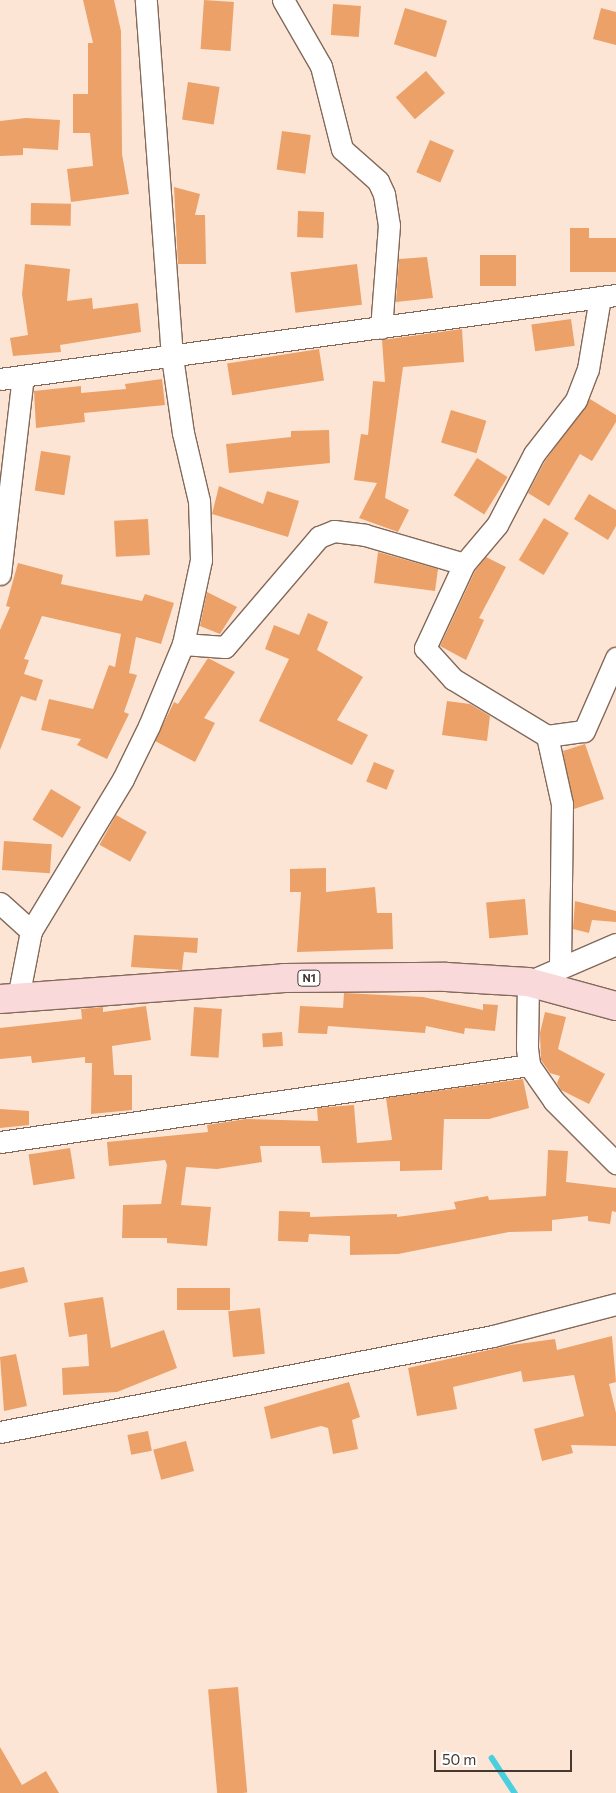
<!DOCTYPE html>
<style>
body{margin:0}
#map{position:relative;width:616px;height:1793px;overflow:hidden;background:#fde5d6;font-family:Commissioner,sans-serif}
div>[style]{position:absolute}
.stream>*{height:5.5px;margin:-2.75px;padding:0 2.75px;transform-origin:2.75px;border-radius:2.75px;background:#4acfde}
.building>*{inset:0;background:#eba168;transform-origin:0 0}
.roads{filter:drop-shadow(1px 0 #836959) drop-shadow(-1px 0 #836959) drop-shadow(0 1px #836959) drop-shadow(0 -1px #836959)}
.street>*{height:21px;margin:-10.5px;padding:0 10.5px;transform-origin:10.5px;border-radius:10.5px;background:#fff}
.primary>*{height:28px;margin:-14px;padding:0 14px;transform-origin:14px;border-radius:14px;background:#f9d9d9}
span{translate:-50% -50%;white-space:nowrap;text-align:center;line-height:1.15;-webkit-text-stroke:4.5px #fff;paint-order:stroke}
.shield-label span{padding:1px 4px;background:#fff;border:1px solid;border-radius:4px;-webkit-text-stroke-width:0}
.shield-label{font-size:11px;color:#443831;font-weight:700}
.scale{position:absolute;left:434px;top:1750px;width:138px;height:22px;box-sizing:border-box;border:2px solid #443831;border-top:0;padding-left:6px;font-size:15px;line-height:18px;white-space:nowrap;color:#443831;-webkit-text-stroke:4px #fff;paint-order:stroke}
</style>
<div id="map">
<div class="stream">
<i style="left:492px;top:1758px;width:42px;rotate:56.7deg"></i>
</div>
<div class="building">
<i style="clip-path:polygon(83px 0,114px 0,121px 31px,122px 154px,129px 194px,71px 202px,67px 169px,93px 166px,90px 133px,73px 133px,73px 94px,88px 94px,88px 43px,93px 43px)"></i>
<i style="left:204px;top:0;width:30px;height:49px;rotate:4deg"></i>
<i style="left:333px;top:4px;width:28px;height:31px;rotate:4deg"></i>
<i style="left:405px;top:8px;width:44px;height:38px;rotate:17deg"></i>
<i style="clip-path:polygon(601px 8px,616px 12px,616px 45px,593px 39px)"></i>
<i style="left:426px;top:71px;width:29px;height:40px;rotate:49deg"></i>
<i style="left:188px;top:82px;width:32px;height:38px;rotate:9deg"></i>
<i style="clip-path:polygon(26px 118px,60px 120px,58px 150px,23px 148px,23px 155px,0 156px,0 121px)"></i>
<i style="left:282px;top:131px;width:29px;height:39px;rotate:8deg"></i>
<i style="left:430px;top:140px;width:26px;height:35px;rotate:23deg"></i>
<i style="clip-path:polygon(174px 187px,200px 194px,195px 215px,205px 215px,206px 264px,178px 264px)"></i>
<i style="left:31px;top:203px;width:40px;height:22px;rotate:1deg"></i>
<i style="left:298px;top:211px;width:26px;height:26px;rotate:2deg"></i>
<i style="clip-path:polygon(570px 228px,589px 228px,589px 238px,616px 238px,616px 272px,570px 272px)"></i>
<i style="left:516px;top:255px;width:31px;height:36px;rotate:90deg"></i>
<i style="clip-path:polygon(427px 257px,433px 298px,396px 302px,399px 259px)"></i>
<i style="clip-path:polygon(25px 264px,70px 269px,67px 301px,92px 298px,93px 309px,138px 303px,141px 332px,60px 345px,61px 352px,13px 356px,10px 338px,28px 335px,22px 294px)"></i>
<i style="left:357px;top:264px;width:41px;height:67px;rotate:83deg"></i>
<i style="left:571px;top:319px;width:27px;height:40px;rotate:82deg"></i>
<i style="clip-path:polygon(462px 329px,464px 362px,403px 367px,385px 498px,409px 510px,398px 532px,359px 518px,377px 483px,354px 480px,361px 434px,368px 435px,373px 381px,385px 382px,382px 340px)"></i>
<i style="left:319px;top:349px;width:32px;height:93px;rotate:81deg"></i>
<i style="clip-path:polygon(162px 379px,165px 405px,84px 413px,85px 422px,36px 428px,34px 391px,81px 386px,81px 393px,126px 389px,125px 384px)"></i>
<i style="clip-path:polygon(590px 399px,616px 415px,616px 422px,592px 461px,580px 454px,549px 506px,528px 493px,545px 461px)"></i>
<i style="left:451px;top:410px;width:37px;height:34px;rotate:17deg"></i>
<i style="clip-path:polygon(329px 430px,330px 463px,229px 473px,226px 444px,291px 437px,291px 431px)"></i>
<i style="left:41px;top:451px;width:30px;height:40px;rotate:9deg"></i>
<i style="left:477px;top:458px;width:36px;height:44px;rotate:32deg"></i>
<i style="clip-path:polygon(219px 486px,263px 504px,267px 491px,299px 501px,288px 537px,212px 514px)"></i>
<i style="clip-path:polygon(589px 494px,616px 510px,616px 526px,608px 540px,574px 519px)"></i>
<i style="left:544px;top:518px;width:29px;height:49px;rotate:31deg"></i>
<i style="left:148px;top:519px;width:36px;height:34px;rotate:87deg"></i>
<i style="clip-path:polygon(378px 552px,438px 569px,435px 591px,374px 583px)"></i>
<i style="clip-path:polygon(486px 557px,506px 567px,479px 618px,484px 620px,466px 660px,440px 646px,475px 571px)"></i>
<i style="clip-path:polygon(18px 563px,63px 575px,61px 584px,142px 601px,145px 594px,174px 603px,161px 644px,136px 637px,129px 673px,137px 675px,124px 712px,129px 714px,107px 759px,77px 745px,81px 739px,41px 730px,49px 699px,93px 709px,109px 665px,115px 667px,121px 634px,42px 616px,24px 659px,29px 660px,24px 674px,43px 680px,36px 701px,21px 696px,0 750px,0 630px,10px 607px,6px 606px)"></i>
<i style="clip-path:polygon(207px 592px,237px 607px,220px 634px,200px 626px)"></i>
<i style="clip-path:polygon(308px 613px,328px 622px,317px 650px,363px 677px,337px 720px,368px 735px,352px 765px,259px 721px,289px 659px,265px 649px,274px 625px,299px 635px)"></i>
<i style="clip-path:polygon(208px 658px,235px 672px,204px 718px,215px 723px,195px 762px,155px 741px,174px 702px,178px 704px)"></i>
<i style="clip-path:polygon(447px 701px,470px 704px,490px 716px,487px 741px,442px 735px)"></i>
<i style="clip-path:polygon(585px 744px,604px 799px,574px 809px,563px 751px)"></i>
<i style="left:374px;top:762px;width:22px;height:21px;rotate:22deg"></i>
<i style="left:51px;top:789px;width:35px;height:36px;rotate:31deg"></i>
<i style="left:116px;top:815px;width:35px;height:34px;rotate:29deg"></i>
<i style="left:4px;top:841px;width:48px;height:29px;rotate:4deg"></i>
<i style="clip-path:polygon(326px 868px,326px 892px,375px 887px,377px 913px,392px 913px,393px 949px,297px 952px,301px 892px,290px 892px,290px 869px)"></i>
<i style="left:525px;top:899px;width:36px;height:39px;rotate:85deg"></i>
<i style="clip-path:polygon(575px 901px,616px 911px,616px 922px,592px 920px,589px 933px,573px 929px)"></i>
<i style="clip-path:polygon(134px 935px,198px 938px,197px 953px,184px 952px,182px 970px,131px 967px)"></i>
<i style="clip-path:polygon(344px 993px,423px 997px,483px 1010px,483px 1004px,498px 1005px,495px 1031px,465px 1028px,464px 1034px,426px 1026px,425px 1033px,328px 1026px,327px 1034px,298px 1033px,300px 1006px,343px 1008px)"></i>
<i style="clip-path:polygon(146px 1006px,151px 1040px,112px 1046px,114px 1075px,132px 1075px,132px 1110px,91px 1114px,92px 1063px,85px 1063px,85px 1057px,32px 1063px,31px 1056px,0 1059px,0 1028px,82px 1019px,81px 1009px,103px 1007px,103px 1012px)"></i>
<i style="left:194px;top:1007px;width:28px;height:49px;rotate:4deg"></i>
<i style="clip-path:polygon(545px 1012px,566px 1017px,558px 1049px,605px 1074px,589px 1104px,561px 1090px,557px 1083px,560px 1076px,550px 1073px,541px 1060px,540px 1033px)"></i>
<i style="left:282px;top:1032px;width:14px;height:20px;rotate:86deg"></i>
<i style="clip-path:polygon(523px 1079px,529px 1108px,489px 1119px,444px 1119px,442px 1170px,400px 1171px,400px 1161px,322px 1163px,320px 1146px,260px 1146px,262px 1162px,217px 1169px,186px 1167px,181px 1205px,211px 1207px,207px 1246px,167px 1243px,167px 1238px,122px 1238px,123px 1205px,161px 1204px,167px 1165px,165px 1160px,109px 1166px,107px 1142px,208px 1132px,207px 1125px,246px 1119px,318px 1121px,317px 1108px,354px 1105px,357px 1143px,392px 1140px,386px 1098px)"></i>
<i style="clip-path:polygon(0 1109px,29px 1111px,29px 1125px,0 1128px)"></i>
<i style="left:70px;top:1148px;width:31px;height:42px;rotate:81deg"></i>
<i style="clip-path:polygon(548px 1150px,568px 1151px,566px 1182px,616px 1188px,616px 1212px,612px 1211px,610px 1224px,588px 1221px,588px 1216px,552px 1220px,552px 1231px,509px 1232px,398px 1254px,350px 1255px,350px 1236px,309px 1234px,308px 1242px,278px 1241px,279px 1211px,310px 1212px,310px 1217px,397px 1214px,397px 1217px,456px 1209px,454px 1202px,488px 1196px,489px 1200px,546px 1196px)"></i>
<i style="clip-path:polygon(24px 1267px,28px 1282px,0 1289px,0 1272px)"></i>
<i style="left:230px;top:1288px;width:22px;height:53px;rotate:90deg"></i>
<i style="clip-path:polygon(103px 1297px,111px 1348px,164px 1330px,177px 1368px,117px 1392px,63px 1395px,62px 1368px,89px 1366px,87px 1334px,69px 1337px,64px 1303px)"></i>
<i style="left:260px;top:1308px;width:46px;height:32px;rotate:84deg"></i>
<i style="clip-path:polygon(612px 1336px,616px 1382px,609px 1384px,616px 1413px,616px 1446px,571px 1445px,573px 1453px,542px 1461px,534px 1429px,584px 1416px,574px 1375px,523px 1382px,521px 1371px,453px 1387px,457px 1409px,417px 1416px,408px 1368px,511px 1345px,555px 1339px,557px 1350px)"></i>
<i style="clip-path:polygon(16px 1354px,27px 1406px,4px 1411px,0 1357px)"></i>
<i style="clip-path:polygon(349px 1382px,360px 1417px,352px 1420px,358px 1449px,333px 1454px,328px 1428px,321px 1426px,271px 1439px,264px 1407px)"></i>
<i style="left:148px;top:1431px;width:20px;height:21px;rotate:79deg"></i>
<i style="left:186px;top:1441px;width:31px;height:34px;rotate:75deg"></i>
<i style="left:238px;top:1687px;width:106px;height:30px;rotate:85deg"></i>
<i style="clip-path:polygon(0 1747px,22px 1785px,46px 1771px,59px 1793px,0 1793px)"></i>
</div>
<div class="roads">
<div class="street">
<i style="left:283px;top:0;width:76px;rotate:60.1deg"></i>
<i style="left:321px;top:66px;width:86px;rotate:75.8deg"></i>
<i style="left:342px;top:149px;width:48px;rotate:41.6deg"></i>
<i style="left:378px;top:181px;width:14px;rotate:65deg"></i>
<i style="left:384px;top:194px;width:31px;rotate:81deg"></i>
<i style="left:389px;top:225px;width:103px;rotate:94.4deg"></i>
<i style="left:0;top:379px;width:622px;rotate:-7.77deg"></i>
<i style="left:464px;top:564px;width:51px;rotate:-49.8deg"></i>
<i style="left:497px;top:525px;width:80px;rotate:-62.5deg"></i>
<i style="left:534px;top:454px;width:68px;rotate:-52.1deg"></i>
<i style="left:576px;top:400px;width:33px;rotate:-69deg"></i>
<i style="left:588px;top:369px;width:73px;rotate:-80.5deg"></i>
<i style="left:0;top:574px;width:199px;rotate:-83.4deg"></i>
<i style="left:183px;top:644px;width:42px;rotate:4.1deg"></i>
<i style="left:225px;top:647px;width:145px;rotate:-49.5deg"></i>
<i style="left:319px;top:537px;width:16px;rotate:-22deg"></i>
<i style="left:334px;top:531px;width:31px;rotate:7deg"></i>
<i style="left:365px;top:535px;width:103px;rotate:16.3deg"></i>
<i style="left:464px;top:564px;width:93px;rotate:114.9deg"></i>
<i style="left:425px;top:648px;width:42px;rotate:47.9deg"></i>
<i style="left:453px;top:679px;width:110px;rotate:31.2deg"></i>
<i style="left:0;top:903px;width:42px;rotate:42.1deg"></i>
<i style="left:31px;top:931px;width:68px;rotate:101deg"></i>
<i style="left:31px;top:931px;width:178px;rotate:-58.8deg"></i>
<i style="left:123px;top:779px;width:59px;rotate:-63.9deg"></i>
<i style="left:149px;top:726px;width:89px;rotate:-67.5deg"></i>
<i style="left:183px;top:644px;width:86px;rotate:-77.9deg"></i>
<i style="left:201px;top:560px;width:59px;rotate:-91.9deg"></i>
<i style="left:199px;top:501px;width:70px;rotate:-103.2deg"></i>
<i style="left:183px;top:433px;width:77px;rotate:-98.2deg"></i>
<i style="left:172px;top:357px;width:358px;rotate:-94.2deg"></i>
<i style="left:616px;top:944px;width:96px;rotate:156.6deg"></i>
<i style="left:528px;top:982px;width:66px;rotate:90.9deg"></i>
<i style="left:527px;top:1048px;width:17px;rotate:83deg"></i>
<i style="left:529px;top:1065px;width:44px;rotate:55.2deg"></i>
<i style="left:554px;top:1101px;width:88px;rotate:45deg"></i>
<i style="left:560px;top:966px;width:162px;rotate:-89.3deg"></i>
<i style="left:562px;top:804px;width:70px;rotate:-102.4deg"></i>
<i style="left:547px;top:736px;width:37px;rotate:-8deg"></i>
<i style="left:584px;top:731px;width:80px;rotate:-66.3deg"></i>
<i style="left:0;top:1142px;width:535px;rotate:-8.28deg"></i>
<i style="left:0;top:1432px;width:502px;rotate:-11.02deg"></i>
<i style="left:493px;top:1336px;width:127px;rotate:-14.6deg"></i>
</div>
<div class="primary">
<i style="left:0;top:999px;width:285px;rotate:-4.2deg"></i>
<i style="left:284px;top:978px;width:162px;rotate:-0.4deg"></i>
<i style="left:446px;top:977px;width:82px;rotate:3.5deg"></i>
<i style="left:528px;top:982px;width:91px;rotate:15.3deg"></i>
</div>
</div>
<div class="shield-label">
<span style="left:309px;top:978px">N1</span>
</div>
<div class="scale">50 m</div>
</div>
